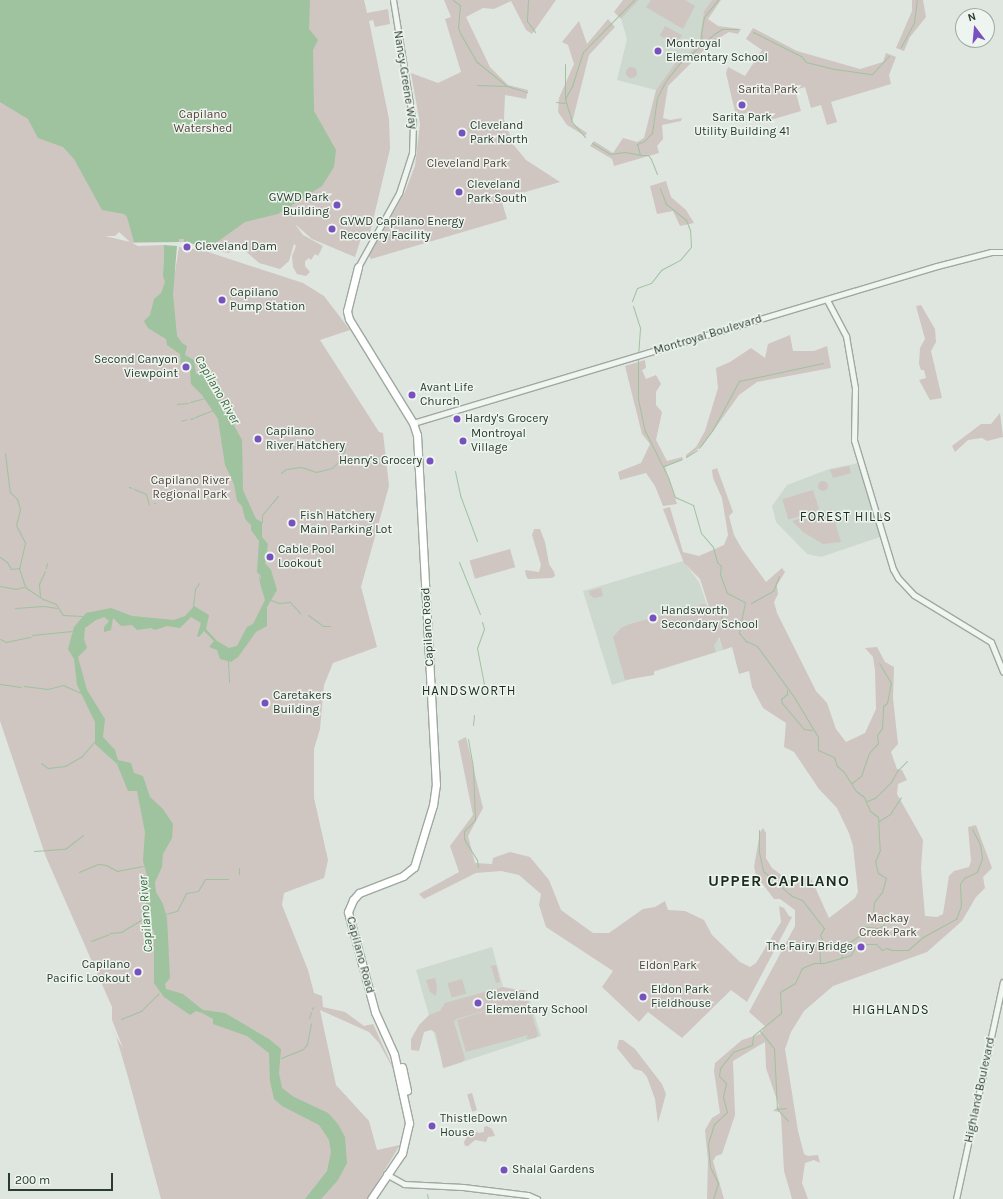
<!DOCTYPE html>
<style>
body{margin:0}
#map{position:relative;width:1003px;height:1199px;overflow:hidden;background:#dfe6e0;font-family:Karla,sans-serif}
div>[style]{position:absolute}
.built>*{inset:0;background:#cdd8ce}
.green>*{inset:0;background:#cfc5c1;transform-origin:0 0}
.round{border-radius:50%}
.water>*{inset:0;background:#9ec39e}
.stream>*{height:1px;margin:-0.5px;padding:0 0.5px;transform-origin:0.5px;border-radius:0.5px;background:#9ec39e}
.roads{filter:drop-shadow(1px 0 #9ea99f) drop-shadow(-1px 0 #9ea99f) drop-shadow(0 1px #9ea99f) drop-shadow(0 -1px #9ea99f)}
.minor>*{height:5px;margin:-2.5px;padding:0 2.5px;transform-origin:2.5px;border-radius:2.5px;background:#f1f5f2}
.major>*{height:7px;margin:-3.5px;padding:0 3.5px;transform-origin:3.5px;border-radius:3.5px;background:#fff}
.dots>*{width:11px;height:11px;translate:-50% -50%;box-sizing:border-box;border:2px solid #eef4ef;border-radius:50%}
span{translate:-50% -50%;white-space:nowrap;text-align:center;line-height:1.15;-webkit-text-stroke:3px #eef4ef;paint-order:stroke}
.poi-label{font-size:12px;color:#2a3c2c}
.left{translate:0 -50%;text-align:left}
.right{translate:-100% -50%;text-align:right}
.street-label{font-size:12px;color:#2a3c2c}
.park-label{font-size:12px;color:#564239}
.water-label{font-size:13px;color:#396b3b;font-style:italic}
.neighbourhood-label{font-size:13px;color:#1c2d1f;letter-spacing:1px}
.district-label{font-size:16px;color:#1c2d1f;font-weight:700;letter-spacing:1px}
.north{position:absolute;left:955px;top:8px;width:40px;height:40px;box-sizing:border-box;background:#eef4ef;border:1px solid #a0aaa1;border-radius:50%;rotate:344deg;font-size:11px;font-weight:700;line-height:16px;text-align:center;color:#2a3c2c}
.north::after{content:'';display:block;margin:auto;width:14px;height:18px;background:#7751be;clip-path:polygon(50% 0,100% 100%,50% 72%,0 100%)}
.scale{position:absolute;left:8px;top:1173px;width:105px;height:18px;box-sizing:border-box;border:2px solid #2a3c2c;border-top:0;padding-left:5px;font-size:12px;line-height:14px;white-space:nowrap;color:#2a3c2c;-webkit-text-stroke:3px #eef4ef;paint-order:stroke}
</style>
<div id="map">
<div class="built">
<i style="clip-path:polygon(639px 0,712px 0,704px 11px,699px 43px,684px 58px,676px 62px,656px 90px,617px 80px,627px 39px,621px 19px)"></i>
<i style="clip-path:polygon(859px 463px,880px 537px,821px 557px,807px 554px,776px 522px,772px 506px,787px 485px,829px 469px)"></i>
<i style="clip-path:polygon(683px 561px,699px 582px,723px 650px,612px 685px,583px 591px)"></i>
<i style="clip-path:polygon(492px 947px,504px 990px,527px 990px,541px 1036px,444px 1068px,416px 970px)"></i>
</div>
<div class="green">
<i style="clip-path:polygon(evenodd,0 0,364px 0,367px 13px,388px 9px,390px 24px,375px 27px,373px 20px,369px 21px,389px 119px,390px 149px,370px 233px,363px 232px,355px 257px,312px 239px,295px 224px,303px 235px,323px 246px,318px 256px,315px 254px,311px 260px,309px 258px,305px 261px,305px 266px,310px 272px,306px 276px,297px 274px,293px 267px,292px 256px,296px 246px,294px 244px,289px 261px,280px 269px,259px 263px,242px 248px,228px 253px,184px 242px,132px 243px,138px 246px,164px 245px,163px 271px,175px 272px,179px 247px,202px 250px,303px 283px,324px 296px,350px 330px,320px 340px,379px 432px,383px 433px,389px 486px,361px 587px,377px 647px,333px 663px,324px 685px,320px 729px,314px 749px,314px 798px,328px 860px,324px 878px,284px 893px,282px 905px,308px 970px,314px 993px,322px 996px,323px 1007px,345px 1012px,364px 1026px,373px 1024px,397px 1076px,379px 1043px,369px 1032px,320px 1010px,336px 1085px,369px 1121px,377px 1150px,400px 1145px,367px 1199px,161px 1199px,128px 1077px,116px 1036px,109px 1025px,123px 1048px,112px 1020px,112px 1007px,46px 857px,0 721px,0 0,119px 232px,130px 242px,105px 236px,115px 236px,119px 232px)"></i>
<i style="clip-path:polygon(444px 0,556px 0,532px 34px,526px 30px,511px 1px,494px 9px,483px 8px,466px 17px,490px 67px,508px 85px,528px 90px,526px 99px,505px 95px,504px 119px,513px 144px,526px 160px,560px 182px,501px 199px,507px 219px,371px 259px,369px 256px,405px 192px,415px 166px,420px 124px,411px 73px,438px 83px,461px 72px,445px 19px,451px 17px)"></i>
<i style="clip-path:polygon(623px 0,639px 0,621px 19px,614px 12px)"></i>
<i style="clip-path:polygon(651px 0,685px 0,695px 6px,683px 29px,646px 7px)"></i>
<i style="clip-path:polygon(712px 0,721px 0,708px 19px,718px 26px,741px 29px,738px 34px,729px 32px,711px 43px,668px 86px,663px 118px,670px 120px,682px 118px,681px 121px,662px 125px,663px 139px,657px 146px,659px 153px,614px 166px,612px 159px,590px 146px,594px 141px,613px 153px,623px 138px,637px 142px,644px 138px,656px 90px,676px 62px,684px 58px,699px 43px,704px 11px)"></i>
<i style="clip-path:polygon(912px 0,923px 0,926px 17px,910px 37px,904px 51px,896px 48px,912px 11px)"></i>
<i style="clip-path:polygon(608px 19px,615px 27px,589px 55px,572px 123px,587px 133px,585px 136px,567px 125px,558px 112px,559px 98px,574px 64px,568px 45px,562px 42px,579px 21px,587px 44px)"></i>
<i style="left:665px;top:26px;width:19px;height:11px;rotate:28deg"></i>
<i style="clip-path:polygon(753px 28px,797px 51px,860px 69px,883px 62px,886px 53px,896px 57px,889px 75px,891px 84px,831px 102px,837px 122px,827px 125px,821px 105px,811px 108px,805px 87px,795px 90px,801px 111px,760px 123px,750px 112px,736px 116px,726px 73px,728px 67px,745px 76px,762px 50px,746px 39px)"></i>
<i class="round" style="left:625.5px;top:66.5px;width:11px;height:11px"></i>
<i style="clip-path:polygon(666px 181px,671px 197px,686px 210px,694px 223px,680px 226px,673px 211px,657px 214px,650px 186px)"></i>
<i style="clip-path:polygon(921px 305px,935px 329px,936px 342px,931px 351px,942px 398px,930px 400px,919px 380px,926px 378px,924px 370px,921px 370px,919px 364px,920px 348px,925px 339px,916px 306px)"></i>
<i style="clip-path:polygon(790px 335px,793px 351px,814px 351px,827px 346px,831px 368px,757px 382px,739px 395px,703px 445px,686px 458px,686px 455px,696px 447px,705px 431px,718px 388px,716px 368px,730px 362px,751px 348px,765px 358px,768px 344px)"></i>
<i style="clip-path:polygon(645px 360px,646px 368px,642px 370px,646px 379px,656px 375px,661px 384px,656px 392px,656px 405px,662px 412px,656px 440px,667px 461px,682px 457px,683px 459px,665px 467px,677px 504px,663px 506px,655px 486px,646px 473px,620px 480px,618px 472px,641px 463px,650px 444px,642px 434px,625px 366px)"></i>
<i style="clip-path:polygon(1000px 413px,1003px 437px,987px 441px,982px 438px,968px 440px,955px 452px,952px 446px,981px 424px,991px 424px)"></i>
<i style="clip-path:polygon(849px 466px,851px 473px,833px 478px,830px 470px)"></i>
<i style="clip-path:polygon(717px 468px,733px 512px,729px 516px,734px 535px,742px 549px,766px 582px,782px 568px,785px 572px,777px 585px,778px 594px,774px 602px,777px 613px,816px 691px,827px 703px,836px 729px,846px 742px,865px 733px,876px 709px,875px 670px,873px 657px,865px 648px,877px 647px,885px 662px,894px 667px,893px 698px,898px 744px,891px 752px,897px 769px,902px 770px,907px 780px,898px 784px,897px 794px,923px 840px,921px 869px,925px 916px,937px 917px,943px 914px,949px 876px,954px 871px,969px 867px,971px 861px,968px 827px,976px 825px,992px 868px,983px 877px,985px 888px,976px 897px,962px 921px,927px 952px,833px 986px,804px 1011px,791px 1032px,785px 1049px,798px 1131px,804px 1154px,808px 1156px,818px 1155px,820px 1163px,814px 1160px,805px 1163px,802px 1183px,808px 1199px,792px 1199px,789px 1188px,784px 1171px,781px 1116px,780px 1112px,773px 1111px,779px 1106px,766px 1068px,765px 1042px,733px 1061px,735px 1115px,722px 1154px,716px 1156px,713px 1161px,724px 1199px,707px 1199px,708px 1160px,705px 1130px,712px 1118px,720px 1113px,714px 1071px,715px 1063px,742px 1040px,760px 1034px,765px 1026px,749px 1012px,795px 926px,795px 910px,780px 899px,774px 899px,756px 875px,754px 867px,760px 832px,763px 828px,766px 833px,766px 858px,772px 868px,795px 885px,809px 874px,829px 918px,855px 898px,858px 892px,853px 846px,849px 833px,837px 808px,819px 789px,794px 752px,784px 747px,786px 723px,763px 708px,752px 687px,749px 671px,739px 674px,732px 647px,723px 650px,719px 637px,714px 646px,716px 652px,654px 671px,654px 675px,625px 680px,613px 637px,621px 628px,630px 624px,704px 604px,709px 607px,700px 579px,684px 563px,663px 509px,670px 507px,683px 552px,699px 556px,724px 545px,728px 535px,722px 498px,713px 478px,712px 470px)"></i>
<i class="round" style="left:818px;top:481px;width:10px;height:10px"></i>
<i style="left:813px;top:490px;width:21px;height:32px;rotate:73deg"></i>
<i style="clip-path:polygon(831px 509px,841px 542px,823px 544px,803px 532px,792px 521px)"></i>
<i style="clip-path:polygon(534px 529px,540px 529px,545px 542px,549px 564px,554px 572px,555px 576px,552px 578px,528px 579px,526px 576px,525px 570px,539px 572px,541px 565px,532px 535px)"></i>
<i style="left:510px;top:549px;width:19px;height:42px;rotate:74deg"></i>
<i style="clip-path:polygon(601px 588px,603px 596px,594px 598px,590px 595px,589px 591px)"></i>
<i style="clip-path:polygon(466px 737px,483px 808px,468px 836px,475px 863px,492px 864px,493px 858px,510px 852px,530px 857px,549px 880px,561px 910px,593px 933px,609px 933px,643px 909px,655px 907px,665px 901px,668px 910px,685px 911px,704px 920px,712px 935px,740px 962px,750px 967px,756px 963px,781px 922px,779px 906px,784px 908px,789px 916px,792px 917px,747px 1002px,731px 990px,682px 1038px,648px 1012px,639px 1022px,602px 987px,613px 971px,546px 927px,539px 905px,541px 894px,519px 875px,501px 871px,476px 873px,424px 899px,419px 894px,459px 872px,450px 846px,473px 815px,458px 741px)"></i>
<i style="clip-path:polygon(496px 965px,500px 982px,496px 983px,491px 966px)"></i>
<i style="clip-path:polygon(435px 978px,437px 986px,436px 996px,430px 992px,426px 980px)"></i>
<i style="left:462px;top:979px;width:15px;height:15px;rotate:74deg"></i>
<i style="clip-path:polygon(503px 987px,525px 991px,538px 1035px,535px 1038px,526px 1039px,528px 1035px,466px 1052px,457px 1020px,515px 1002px,456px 1019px,454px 1022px,465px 1059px,462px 1062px,443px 1068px,436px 1033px,431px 1030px,424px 1032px,419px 1051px,411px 1050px,411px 1039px,419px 1025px,429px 1015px,440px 1011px,445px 1003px)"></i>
<i style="clip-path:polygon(619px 1040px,623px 1040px,635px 1049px,662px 1084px,666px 1094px,658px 1123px,655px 1099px,647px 1077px,642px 1071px,634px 1069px,617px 1048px)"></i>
<i style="left:472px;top:1093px;width:18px;height:5px;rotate:74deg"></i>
<i style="clip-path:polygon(487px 1126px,492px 1129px,495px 1136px,488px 1137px,486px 1142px,475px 1140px,468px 1146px,465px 1146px,464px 1142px,470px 1132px,477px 1130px,478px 1133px,484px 1132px,484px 1127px)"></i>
</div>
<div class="water">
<i style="clip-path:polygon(0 0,310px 0,309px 29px,318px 40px,313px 50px,314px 111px,336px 150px,334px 167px,322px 186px,278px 214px,245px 222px,210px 247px,184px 242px,184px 239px,179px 239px,179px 242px,134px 242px,127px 217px,124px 214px,102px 210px,74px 159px,63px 147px,38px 138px,28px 119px,0 102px)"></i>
<i style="clip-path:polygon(164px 245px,177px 246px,173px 294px,177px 336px,182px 343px,187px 346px,185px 355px,194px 360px,196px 374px,206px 374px,242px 440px,243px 490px,256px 519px,262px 522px,262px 537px,268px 544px,265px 563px,271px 570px,277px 590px,267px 607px,267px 626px,256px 632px,238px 657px,231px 662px,220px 659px,217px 650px,209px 647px,214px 641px,204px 631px,199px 637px,197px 636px,201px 623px,191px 617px,180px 628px,167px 626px,155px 630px,151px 628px,137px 630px,132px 625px,121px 626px,113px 618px,111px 630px,104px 632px,104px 627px,109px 621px,104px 617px,96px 620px,85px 628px,84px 639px,87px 648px,78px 657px,87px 690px,105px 719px,103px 737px,115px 750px,118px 760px,131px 763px,134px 773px,143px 776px,150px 797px,163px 809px,173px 824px,172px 838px,163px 854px,162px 867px,155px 882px,156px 892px,163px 904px,167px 918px,170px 978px,165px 984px,166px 989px,183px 994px,203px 1010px,225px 1013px,269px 1039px,281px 1049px,279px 1073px,282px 1088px,294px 1097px,328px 1113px,338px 1124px,345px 1137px,347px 1163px,338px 1180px,321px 1199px,305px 1199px,327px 1171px,331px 1152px,329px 1140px,319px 1125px,282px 1106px,274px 1099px,270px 1081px,269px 1053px,247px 1036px,213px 1024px,213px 1019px,202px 1013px,196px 1011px,190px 1015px,164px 997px,154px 983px,154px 932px,147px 920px,145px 883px,147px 876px,143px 861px,145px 832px,137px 791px,128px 791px,117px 764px,95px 744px,95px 722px,77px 685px,74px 659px,68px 649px,74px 627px,86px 613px,111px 608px,132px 616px,174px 620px,185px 616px,194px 606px,209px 615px,206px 629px,217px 641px,229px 648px,237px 646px,247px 627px,253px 624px,265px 600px,260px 583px,259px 575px,261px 579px,261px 576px,257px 572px,259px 541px,251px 530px,251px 525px,245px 519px,242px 506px,237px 501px,234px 484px,225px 465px,218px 419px,202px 395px,191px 384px,190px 368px,181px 364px,180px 354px,167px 345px,166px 339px,148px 328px,144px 321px,150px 315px,154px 299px,161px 293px,165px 282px,163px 276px)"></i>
</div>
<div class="stream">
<i style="left:453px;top:0;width:9px;rotate:36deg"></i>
<i style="left:460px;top:5px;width:22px;rotate:95deg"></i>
<i style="left:458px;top:27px;width:6px;rotate:72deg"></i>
<i style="left:460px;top:33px;width:34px;rotate:60deg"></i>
<i style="left:477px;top:62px;width:38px;rotate:39deg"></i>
<i style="left:507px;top:86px;width:21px;rotate:17deg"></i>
<i style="left:528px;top:0;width:21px;rotate:93deg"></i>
<i style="left:527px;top:21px;width:14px;rotate:54deg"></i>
<i style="left:753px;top:32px;width:54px;rotate:26.6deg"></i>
<i style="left:801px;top:56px;width:8px;rotate:50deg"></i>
<i style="left:806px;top:62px;width:30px;rotate:14deg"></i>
<i style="left:835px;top:69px;width:37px;rotate:8deg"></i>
<i style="left:872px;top:74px;width:25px;rotate:-47deg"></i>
<i style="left:702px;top:43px;width:9px;rotate:-96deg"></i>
<i style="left:701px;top:34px;width:17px;rotate:-80deg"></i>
<i style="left:704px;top:17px;width:22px;rotate:-51deg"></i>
<i style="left:901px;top:47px;width:27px;rotate:-62deg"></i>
<i style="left:914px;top:23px;width:23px;rotate:-83deg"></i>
<i style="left:565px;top:64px;width:35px;rotate:90deg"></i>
<i style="left:565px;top:99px;width:24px;rotate:73deg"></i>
<i style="left:572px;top:122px;width:20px;rotate:49deg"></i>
<i style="left:477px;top:85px;width:29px;rotate:2deg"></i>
<i style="left:565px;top:99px;width:15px;rotate:-62deg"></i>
<i style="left:572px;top:86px;width:36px;rotate:-72deg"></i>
<i style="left:583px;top:52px;width:73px;rotate:-45.6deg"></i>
<i style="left:556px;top:102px;width:9px;rotate:6deg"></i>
<i style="left:592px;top:143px;width:21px;rotate:31deg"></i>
<i style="left:610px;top:154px;width:15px;rotate:-8deg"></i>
<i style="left:625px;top:152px;width:15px;rotate:11deg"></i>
<i style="left:657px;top:174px;width:16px;rotate:-112deg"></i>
<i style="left:651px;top:159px;width:5px;rotate:-127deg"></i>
<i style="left:648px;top:155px;width:8px;rotate:180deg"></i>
<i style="left:640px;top:155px;width:11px;rotate:-105deg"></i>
<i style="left:637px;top:144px;width:8px;rotate:-23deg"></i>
<i style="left:644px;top:141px;width:11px;rotate:-45deg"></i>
<i style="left:652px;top:133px;width:35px;rotate:-82deg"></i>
<i style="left:657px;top:98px;width:18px;rotate:-63deg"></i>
<i style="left:665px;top:82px;width:23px;rotate:-52deg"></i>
<i style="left:679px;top:64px;width:46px;rotate:-40.6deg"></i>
<i style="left:714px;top:34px;width:9px;rotate:-32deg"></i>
<i style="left:722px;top:29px;width:16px"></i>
<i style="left:632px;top:301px;width:14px;rotate:-69deg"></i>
<i style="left:637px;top:288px;width:15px;rotate:-20deg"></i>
<i style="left:651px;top:283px;width:16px;rotate:-52deg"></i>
<i style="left:661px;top:270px;width:21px;rotate:-28deg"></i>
<i style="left:680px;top:260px;width:17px;rotate:-50deg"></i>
<i style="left:691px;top:247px;width:17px;rotate:-93deg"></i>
<i style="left:690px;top:230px;width:11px;rotate:-112deg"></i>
<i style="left:686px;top:220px;width:26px;rotate:-141deg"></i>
<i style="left:666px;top:204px;width:17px;rotate:-111deg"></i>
<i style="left:633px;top:306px;width:23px;rotate:72deg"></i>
<i style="left:640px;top:328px;width:26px;rotate:94deg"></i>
<i style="left:638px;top:357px;width:42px;rotate:90deg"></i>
<i style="left:638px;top:399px;width:33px;rotate:78deg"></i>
<i style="left:645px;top:431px;width:51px;rotate:63.4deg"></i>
<i style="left:668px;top:477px;width:21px;rotate:71deg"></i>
<i style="left:675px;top:497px;width:20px;rotate:24deg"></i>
<i style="left:693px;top:505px;width:29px;rotate:74deg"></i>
<i style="left:701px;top:533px;width:18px;rotate:49deg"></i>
<i style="left:713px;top:547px;width:16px;rotate:75deg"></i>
<i style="left:717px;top:562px;width:6px;rotate:45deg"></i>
<i style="left:721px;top:566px;width:8px;rotate:97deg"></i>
<i style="left:720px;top:574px;width:20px;rotate:70deg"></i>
<i style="left:727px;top:593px;width:20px;rotate:27deg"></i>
<i style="left:745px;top:602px;width:32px;rotate:101deg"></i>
<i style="left:739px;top:633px;width:11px;rotate:49deg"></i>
<i style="left:746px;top:641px;width:12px;rotate:24deg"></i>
<i style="left:757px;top:646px;width:63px;rotate:54deg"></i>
<i style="left:794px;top:697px;width:47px;rotate:59deg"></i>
<i style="left:818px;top:737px;width:13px;rotate:90deg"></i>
<i style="left:818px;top:750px;width:17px;rotate:24deg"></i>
<i style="left:834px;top:757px;width:9px;rotate:72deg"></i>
<i style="left:837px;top:766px;width:9px;rotate:41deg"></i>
<i style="left:844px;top:772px;width:22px;rotate:58deg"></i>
<i style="left:856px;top:791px;width:10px;rotate:37deg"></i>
<i style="left:864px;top:797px;width:15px;rotate:67deg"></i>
<i style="left:870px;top:811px;width:10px;rotate:37deg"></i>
<i style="left:878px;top:817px;width:33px;rotate:87deg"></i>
<i style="left:880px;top:850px;width:12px;rotate:114deg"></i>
<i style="left:875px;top:861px;width:12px;rotate:76deg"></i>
<i style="left:878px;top:873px;width:9px;rotate:32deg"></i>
<i style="left:886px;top:878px;width:15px;rotate:106deg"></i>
<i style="left:882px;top:892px;width:13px;rotate:129deg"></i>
<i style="left:874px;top:902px;width:12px;rotate:95deg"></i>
<i style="left:873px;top:914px;width:12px;rotate:31deg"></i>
<i style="left:883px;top:920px;width:5px;rotate:79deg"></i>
<i style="left:884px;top:925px;width:7px;rotate:153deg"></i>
<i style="left:878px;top:928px;width:17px;rotate:-173deg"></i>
<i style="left:861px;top:926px;width:10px;rotate:101deg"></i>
<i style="left:859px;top:936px;width:17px;rotate:147deg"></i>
<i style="left:845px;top:945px;width:14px;rotate:107deg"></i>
<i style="left:841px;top:958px;width:19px;rotate:164deg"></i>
<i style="left:823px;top:963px;width:9px;rotate:180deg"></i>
<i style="left:814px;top:963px;width:13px;rotate:157deg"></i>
<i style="left:802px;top:968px;width:17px;rotate:115deg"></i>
<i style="left:795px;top:983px;width:17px;rotate:149deg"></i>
<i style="left:780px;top:992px;width:21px;rotate:87deg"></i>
<i style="left:781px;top:1013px;width:36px;rotate:141deg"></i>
<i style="left:753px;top:1036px;width:9px;rotate:96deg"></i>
<i style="left:752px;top:1045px;width:20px;rotate:160deg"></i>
<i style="left:733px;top:1052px;width:21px;rotate:129deg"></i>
<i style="left:720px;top:1068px;width:8px;rotate:97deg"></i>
<i style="left:719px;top:1076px;width:10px;rotate:45deg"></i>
<i style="left:726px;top:1083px;width:14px;rotate:102deg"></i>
<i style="left:723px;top:1097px;width:16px;rotate:75deg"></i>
<i style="left:727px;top:1112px;width:18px;rotate:137deg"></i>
<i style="left:714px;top:1124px;width:21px;rotate:107deg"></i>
<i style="left:708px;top:1144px;width:23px;rotate:85deg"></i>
<i style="left:710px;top:1167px;width:18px;rotate:63deg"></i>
<i style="left:718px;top:1183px;width:17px;rotate:107deg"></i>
<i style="left:196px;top:374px;width:7px;rotate:-34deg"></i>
<i style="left:190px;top:402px;width:16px;rotate:-15deg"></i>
<i style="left:177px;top:404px;width:11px;rotate:-5deg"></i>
<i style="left:195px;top:417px;width:19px;rotate:-21deg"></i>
<i style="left:190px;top:419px;width:4px;rotate:-14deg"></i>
<i style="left:181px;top:421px;width:6px;rotate:-18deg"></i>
<i style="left:699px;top:448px;width:21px;rotate:-53deg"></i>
<i style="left:712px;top:431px;width:57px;rotate:-61.6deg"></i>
<i style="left:739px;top:381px;width:86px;rotate:-12.1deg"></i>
<i style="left:5px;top:453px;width:39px;rotate:83deg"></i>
<i style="left:10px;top:492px;width:10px;rotate:45deg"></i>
<i style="left:17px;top:499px;width:10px;rotate:73deg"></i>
<i style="left:20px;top:509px;width:16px;rotate:104deg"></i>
<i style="left:16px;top:525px;width:20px;rotate:63deg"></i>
<i style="left:25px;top:543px;width:27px;rotate:103deg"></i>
<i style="left:686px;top:457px;width:13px;rotate:-32deg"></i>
<i style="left:664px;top:466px;width:19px;rotate:-21deg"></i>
<i style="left:455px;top:471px;width:25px;rotate:78deg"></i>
<i style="left:460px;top:495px;width:49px;rotate:69.7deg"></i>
<i style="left:281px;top:473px;width:6px;rotate:-39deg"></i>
<i style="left:286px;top:469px;width:15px;rotate:-8deg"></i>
<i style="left:301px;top:467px;width:16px;rotate:18deg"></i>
<i style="left:316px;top:472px;width:16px;rotate:-14deg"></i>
<i style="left:332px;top:468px;width:13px;rotate:-45deg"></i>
<i style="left:341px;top:459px;width:11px;rotate:-68deg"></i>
<i style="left:129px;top:487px;width:3px;rotate:18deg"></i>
<i style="left:134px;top:489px;width:13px;rotate:23deg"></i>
<i style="left:146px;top:494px;width:11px;rotate:75deg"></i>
<i style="left:154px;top:503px;width:1px"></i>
<i style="left:262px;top:522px;width:7px;rotate:-90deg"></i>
<i style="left:262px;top:515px;width:25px;rotate:-50deg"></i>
<i style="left:0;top:557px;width:9px;rotate:36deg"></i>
<i style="left:7px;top:562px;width:8px;rotate:60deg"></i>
<i style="left:11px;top:569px;width:8px;rotate:-7deg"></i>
<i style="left:19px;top:568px;width:20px;rotate:72deg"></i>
<i style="left:25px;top:587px;width:22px;rotate:34deg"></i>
<i style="left:43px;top:599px;width:14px;rotate:21deg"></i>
<i style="left:56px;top:604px;width:13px;rotate:58deg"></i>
<i style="left:63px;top:615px;width:19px;rotate:3deg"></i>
<i style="left:459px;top:562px;width:56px;rotate:68deg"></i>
<i style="left:46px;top:568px;width:5px;rotate:-79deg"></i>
<i style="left:0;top:586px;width:15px;rotate:11deg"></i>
<i style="left:15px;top:589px;width:9px;rotate:-13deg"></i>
<i style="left:40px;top:596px;width:12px;rotate:-95deg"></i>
<i style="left:39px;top:584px;width:14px;rotate:-65deg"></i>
<i style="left:271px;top:600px;width:9px;rotate:21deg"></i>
<i style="left:279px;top:603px;width:11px;rotate:-5deg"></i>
<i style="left:290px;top:602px;width:15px;rotate:48deg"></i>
<i style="left:751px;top:603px;width:25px;rotate:-29deg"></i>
<i style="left:773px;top:591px;width:16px;rotate:-68deg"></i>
<i style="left:193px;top:606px;width:17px;rotate:-83deg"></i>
<i style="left:195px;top:589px;width:7px;rotate:-56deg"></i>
<i style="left:15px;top:608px;width:28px;rotate:-4deg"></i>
<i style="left:43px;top:606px;width:14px;rotate:8deg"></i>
<i style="left:308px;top:615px;width:19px;rotate:36deg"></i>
<i style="left:323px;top:626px;width:7px"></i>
<i style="left:722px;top:615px;width:4px;rotate:104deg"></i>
<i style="left:721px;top:619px;width:18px;rotate:29deg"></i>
<i style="left:482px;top:622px;width:7px;rotate:74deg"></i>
<i style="left:484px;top:629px;width:20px;rotate:110deg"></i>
<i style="left:477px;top:648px;width:37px;rotate:79deg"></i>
<i style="left:484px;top:684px;width:6px;rotate:99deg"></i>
<i style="left:32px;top:635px;width:40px;rotate:-5.7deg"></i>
<i style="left:0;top:639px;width:7px;rotate:27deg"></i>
<i style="left:6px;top:642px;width:25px;rotate:-12deg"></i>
<i style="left:228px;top:661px;width:21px;rotate:87deg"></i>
<i style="left:0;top:684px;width:21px;rotate:8deg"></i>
<i style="left:24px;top:686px;width:24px;rotate:7deg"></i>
<i style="left:48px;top:689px;width:16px;rotate:-15deg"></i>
<i style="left:63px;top:685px;width:22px;rotate:24deg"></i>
<i style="left:787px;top:690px;width:4px;rotate:90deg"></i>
<i style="left:787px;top:694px;width:8px;rotate:140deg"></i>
<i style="left:781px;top:699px;width:4px;rotate:76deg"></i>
<i style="left:782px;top:703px;width:34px;rotate:50deg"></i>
<i style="left:804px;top:729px;width:8px;rotate:7deg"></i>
<i style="left:473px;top:725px;width:10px;rotate:-84deg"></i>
<i style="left:468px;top:739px;width:28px;rotate:80deg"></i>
<i style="left:473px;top:767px;width:53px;rotate:87.8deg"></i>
<i style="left:475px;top:820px;width:16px;rotate:135deg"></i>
<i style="left:464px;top:831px;width:8px;rotate:90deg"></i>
<i style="left:464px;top:839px;width:25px;rotate:58deg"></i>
<i style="left:477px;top:860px;width:7px;rotate:82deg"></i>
<i style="left:41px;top:763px;width:9px;rotate:36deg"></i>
<i style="left:48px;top:768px;width:17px;rotate:-7deg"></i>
<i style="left:65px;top:766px;width:20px;rotate:-30deg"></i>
<i style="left:82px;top:756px;width:20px;rotate:-49deg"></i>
<i style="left:852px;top:783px;width:11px;rotate:-38deg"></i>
<i style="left:861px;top:776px;width:24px;rotate:-71deg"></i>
<i style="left:869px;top:753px;width:13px;rotate:-48deg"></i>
<i style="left:878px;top:743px;width:8px;rotate:-97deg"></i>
<i style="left:877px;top:735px;width:9px;rotate:-54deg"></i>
<i style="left:882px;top:728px;width:22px;rotate:-87deg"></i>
<i style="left:883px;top:706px;width:5px;rotate:-37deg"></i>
<i style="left:887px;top:703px;width:20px;rotate:-79deg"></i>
<i style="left:891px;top:683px;width:23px;rotate:-121deg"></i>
<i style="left:867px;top:801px;width:9px;rotate:-21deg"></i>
<i style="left:875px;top:798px;width:23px;rotate:-45deg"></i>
<i style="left:891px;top:782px;width:13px;rotate:-61deg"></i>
<i style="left:897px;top:771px;width:14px;rotate:-45deg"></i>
<i style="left:879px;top:821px;width:13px;rotate:-32deg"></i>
<i style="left:890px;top:814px;width:20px;rotate:-57deg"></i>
<i style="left:759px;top:830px;width:22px;rotate:90deg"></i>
<i style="left:759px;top:852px;width:19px;rotate:78deg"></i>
<i style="left:763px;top:871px;width:38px;rotate:41deg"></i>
<i style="left:792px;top:896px;width:11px;rotate:22deg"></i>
<i style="left:802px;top:900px;width:36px;rotate:52deg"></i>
<i style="left:824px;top:928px;width:8px;rotate:120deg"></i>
<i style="left:820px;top:935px;width:4px;rotate:63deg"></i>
<i style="left:822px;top:939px;width:5px;rotate:127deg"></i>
<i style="left:819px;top:943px;width:20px;rotate:87deg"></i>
<i style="left:34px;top:851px;width:31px;rotate:-4deg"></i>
<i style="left:65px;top:849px;width:23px;rotate:-38deg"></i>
<i style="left:79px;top:872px;width:21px;rotate:-23deg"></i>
<i style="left:98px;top:864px;width:8px;rotate:7deg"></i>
<i style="left:106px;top:865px;width:13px;rotate:29deg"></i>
<i style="left:117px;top:871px;width:26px;rotate:-11deg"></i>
<i style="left:239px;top:874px;width:6px;rotate:-90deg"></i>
<i style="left:165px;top:914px;width:12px;rotate:-14deg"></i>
<i style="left:177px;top:911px;width:20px;rotate:-63deg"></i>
<i style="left:186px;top:893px;width:12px;rotate:-9deg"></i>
<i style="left:198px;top:891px;width:14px;rotate:-60deg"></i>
<i style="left:205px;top:879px;width:23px"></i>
<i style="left:110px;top:933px;width:11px;rotate:-5deg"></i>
<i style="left:121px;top:932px;width:31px;rotate:-31deg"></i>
<i style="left:91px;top:941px;width:19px;rotate:-21deg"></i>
<i style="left:841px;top:958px;width:10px;rotate:-17deg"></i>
<i style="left:851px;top:955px;width:9px;rotate:-63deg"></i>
<i style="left:855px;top:947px;width:9px;rotate:-21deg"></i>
<i style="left:863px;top:944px;width:13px"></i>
<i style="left:876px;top:944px;width:8px;rotate:45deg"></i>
<i style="left:882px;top:950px;width:5px;rotate:-22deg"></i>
<i style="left:887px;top:948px;width:4px;rotate:27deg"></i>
<i style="left:891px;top:950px;width:17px"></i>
<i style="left:908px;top:950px;width:20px;rotate:-41deg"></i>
<i style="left:923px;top:937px;width:38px;rotate:-29deg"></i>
<i style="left:956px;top:919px;width:14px;rotate:-69deg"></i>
<i style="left:961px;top:906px;width:22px;rotate:-93deg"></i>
<i style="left:960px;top:884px;width:7px;rotate:-56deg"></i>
<i style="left:964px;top:878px;width:14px;rotate:-25deg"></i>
<i style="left:977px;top:872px;width:15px;rotate:-70deg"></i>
<i style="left:982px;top:858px;width:14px;rotate:-98deg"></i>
<i style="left:980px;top:844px;width:17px;rotate:-118deg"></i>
<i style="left:312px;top:1009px;width:2px;rotate:-63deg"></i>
<i style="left:309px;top:1018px;width:6px;rotate:-72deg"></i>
<i style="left:121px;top:1019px;width:22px;rotate:-22deg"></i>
<i style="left:141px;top:1011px;width:25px;rotate:-45deg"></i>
<i style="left:760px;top:1031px;width:22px;rotate:51deg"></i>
<i style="left:774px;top:1048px;width:61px;rotate:87.2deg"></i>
<i style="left:777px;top:1109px;width:16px;rotate:47deg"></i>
<i style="left:281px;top:1058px;width:24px;rotate:-22deg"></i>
<i style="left:303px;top:1049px;width:6px;rotate:-51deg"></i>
<i style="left:307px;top:1044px;width:21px;rotate:-79deg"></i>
<i style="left:778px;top:1109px;width:8px;rotate:-7deg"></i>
<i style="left:427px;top:1194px;width:5px;rotate:79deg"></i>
</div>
<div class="roads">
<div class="minor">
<i style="left:358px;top:267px;width:85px;rotate:-61deg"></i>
<i style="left:399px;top:193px;width:42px;rotate:-72deg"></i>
<i style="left:412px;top:153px;width:31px;rotate:-88deg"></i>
<i style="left:413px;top:122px;width:124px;rotate:-99.3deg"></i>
<i style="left:827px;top:300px;width:41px;rotate:62.2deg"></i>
<i style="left:846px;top:336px;width:53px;rotate:80.2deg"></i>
<i style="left:855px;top:388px;width:52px;rotate:91.1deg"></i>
<i style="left:854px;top:440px;width:135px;rotate:73.2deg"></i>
<i style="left:893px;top:569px;width:10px;rotate:61deg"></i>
<i style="left:898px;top:578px;width:23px;rotate:47deg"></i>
<i style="left:914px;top:595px;width:90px;rotate:31.4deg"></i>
<i style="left:991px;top:642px;width:32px;rotate:68deg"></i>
<i style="left:413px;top:423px;width:547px;rotate:-16.68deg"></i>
<i style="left:937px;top:266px;width:56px;rotate:-14.5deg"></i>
<i style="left:991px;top:252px;width:12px"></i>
<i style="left:386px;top:1174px;width:21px;rotate:29deg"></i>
<i style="left:404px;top:1184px;width:59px;rotate:2.9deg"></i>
<i style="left:463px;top:1187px;width:65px;rotate:7deg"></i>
<i style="left:528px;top:1195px;width:10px;rotate:24deg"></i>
<i style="left:956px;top:1199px;width:222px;rotate:-77.8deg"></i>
</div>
<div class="major">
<i style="left:358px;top:267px;width:45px;rotate:104deg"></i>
<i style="left:347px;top:311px;width:8px;rotate:76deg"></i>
<i style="left:349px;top:319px;width:122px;rotate:58.4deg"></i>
<i style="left:413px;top:423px;width:13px;rotate:72deg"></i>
<i style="left:417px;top:435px;width:350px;rotate:86.9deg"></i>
<i style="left:436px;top:784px;width:21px;rotate:98deg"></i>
<i style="left:433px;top:805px;width:65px;rotate:107deg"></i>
<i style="left:414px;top:867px;width:14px;rotate:141deg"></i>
<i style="left:403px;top:876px;width:47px;rotate:158.9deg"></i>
<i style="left:359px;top:893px;width:9px;rotate:131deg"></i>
<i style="left:353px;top:900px;width:13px;rotate:113deg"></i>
<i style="left:348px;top:912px;width:104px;rotate:74.9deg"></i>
<i style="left:375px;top:1012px;width:46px;rotate:65.7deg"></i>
<i style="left:394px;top:1054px;width:71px;rotate:77.7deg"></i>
<i style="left:409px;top:1123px;width:31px;rotate:103deg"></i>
<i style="left:402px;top:1153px;width:55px;rotate:124deg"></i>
<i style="left:402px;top:1067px;width:24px;rotate:78deg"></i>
</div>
</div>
<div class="dots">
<i style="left:658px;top:51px;background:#7751be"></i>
<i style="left:742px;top:105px;background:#7751be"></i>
<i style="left:462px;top:133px;background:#7751be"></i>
<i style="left:459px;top:192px;background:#7751be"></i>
<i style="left:337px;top:205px;background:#7751be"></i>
<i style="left:332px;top:229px;background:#7751be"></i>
<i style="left:187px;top:247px;background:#7751be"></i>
<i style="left:222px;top:300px;background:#7751be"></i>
<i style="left:186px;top:367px;background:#7751be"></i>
<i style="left:412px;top:395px;background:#7751be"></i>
<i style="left:457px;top:419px;background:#7751be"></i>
<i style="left:258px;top:439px;background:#7751be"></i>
<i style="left:463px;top:441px;background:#7751be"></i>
<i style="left:430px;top:461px;background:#7751be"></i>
<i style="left:292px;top:523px;background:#7751be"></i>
<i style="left:270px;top:557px;background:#7751be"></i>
<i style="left:653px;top:618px;background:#7751be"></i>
<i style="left:265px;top:703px;background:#7751be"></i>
<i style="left:861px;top:947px;background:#7751be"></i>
<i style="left:138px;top:972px;background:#7751be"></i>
<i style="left:643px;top:997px;background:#7751be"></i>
<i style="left:478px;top:1003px;background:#7751be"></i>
<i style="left:432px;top:1126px;background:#7751be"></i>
<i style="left:504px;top:1170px;background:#7751be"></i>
</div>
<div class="poi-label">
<span class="left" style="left:666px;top:51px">Montroyal<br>Elementary School</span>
<span style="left:742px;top:125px">Sarita Park<br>Utility Building 41</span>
<span class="left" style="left:470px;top:133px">Cleveland<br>Park North</span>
<span class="left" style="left:467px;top:192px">Cleveland<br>Park South</span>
<span class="right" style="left:329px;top:205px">GVWD Park<br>Building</span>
<span class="left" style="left:340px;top:229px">GVWD Capilano Energy<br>Recovery Facility</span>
<span class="left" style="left:195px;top:247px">Cleveland Dam</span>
<span class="left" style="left:230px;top:300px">Capilano<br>Pump Station</span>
<span class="right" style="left:178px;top:367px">Second Canyon<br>Viewpoint</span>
<span class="left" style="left:420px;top:395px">Avant Life<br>Church</span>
<span class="left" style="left:465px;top:419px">Hardy's Grocery</span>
<span class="left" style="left:266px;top:439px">Capilano<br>River Hatchery</span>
<span class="left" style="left:471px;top:441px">Montroyal<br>Village</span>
<span class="right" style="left:422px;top:461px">Henry's Grocery</span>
<span class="left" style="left:300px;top:523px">Fish Hatchery<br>Main Parking Lot</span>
<span class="left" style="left:278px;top:557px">Cable Pool<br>Lookout</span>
<span class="left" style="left:661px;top:618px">Handsworth<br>Secondary School</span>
<span class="left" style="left:273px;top:703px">Caretakers<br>Building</span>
<span class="right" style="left:853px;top:947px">The Fairy Bridge</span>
<span class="right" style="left:130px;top:972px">Capilano<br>Pacific Lookout</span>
<span class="left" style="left:651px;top:997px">Eldon Park<br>Fieldhouse</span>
<span class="left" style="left:486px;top:1003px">Cleveland<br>Elementary School</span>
<span class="left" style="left:440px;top:1126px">ThistleDown<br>House</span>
<span class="left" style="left:512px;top:1170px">Shalal Gardens</span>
</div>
<div class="street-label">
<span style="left:405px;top:80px;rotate:81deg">Nancy Greene Way</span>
<span style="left:708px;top:335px;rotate:-17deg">Montroyal Boulevard</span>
<span style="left:428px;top:627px;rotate:-93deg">Capilano Road</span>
<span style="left:360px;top:955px;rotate:75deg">Capilano Road</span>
<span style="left:980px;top:1090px;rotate:-78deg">Highland Boulevard</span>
</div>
<div class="park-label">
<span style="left:768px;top:90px">Sarita Park</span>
<span style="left:203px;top:122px">Capilano<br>Watershed</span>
<span style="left:467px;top:164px">Cleveland Park</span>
<span style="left:190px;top:488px">Capilano River<br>Regional Park</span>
<span style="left:888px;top:926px">Mackay<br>Creek Park</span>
<span style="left:668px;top:966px">Eldon Park</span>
</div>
<div class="water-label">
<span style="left:217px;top:390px;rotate:60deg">Capilano River</span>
<span style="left:146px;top:914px;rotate:-94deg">Capilano River</span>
</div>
<div class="neighbourhood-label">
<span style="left:846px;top:517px">FOREST HILLS</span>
<span style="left:469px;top:691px">HANDSWORTH</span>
<span style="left:891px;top:1010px">HIGHLANDS</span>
</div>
<div class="district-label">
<span style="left:779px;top:881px">UPPER CAPILANO</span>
</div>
<div class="north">N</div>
<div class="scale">200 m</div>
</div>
